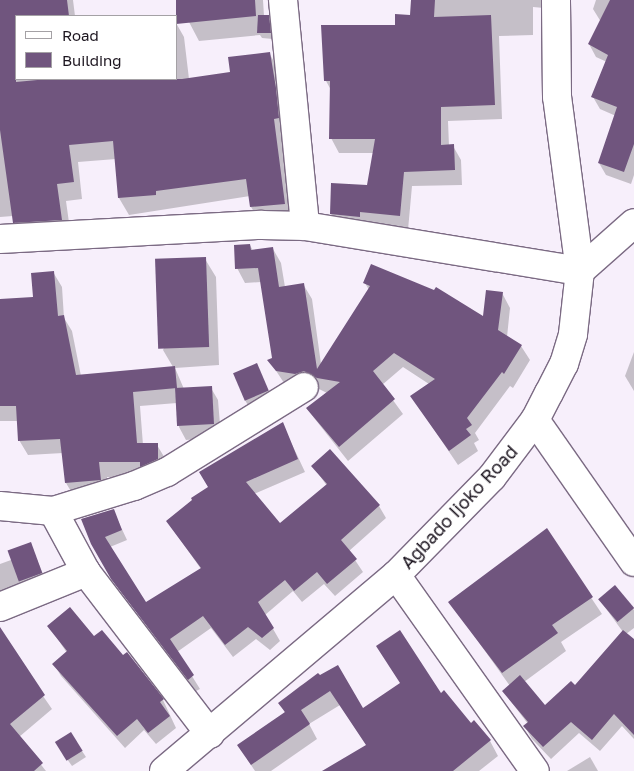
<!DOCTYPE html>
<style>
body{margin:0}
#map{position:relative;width:634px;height:771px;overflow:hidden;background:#f7effb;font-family:"Golos Text",sans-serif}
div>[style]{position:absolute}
.shadow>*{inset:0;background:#0003}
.building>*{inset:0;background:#70557e;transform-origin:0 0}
.roads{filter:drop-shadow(1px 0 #7b6a83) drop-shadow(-1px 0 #7b6a83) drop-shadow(0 1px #7b6a83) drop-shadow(0 -1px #7b6a83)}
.minor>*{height:28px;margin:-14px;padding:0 14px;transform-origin:14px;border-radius:14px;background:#fff}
span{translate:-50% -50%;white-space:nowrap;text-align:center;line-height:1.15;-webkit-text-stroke:5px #fff;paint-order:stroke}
.street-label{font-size:18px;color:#1c151f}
.legend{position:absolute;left:15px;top:15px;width:162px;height:65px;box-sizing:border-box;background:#fff;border:1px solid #a4a1a5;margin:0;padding:6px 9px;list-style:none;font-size:15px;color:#1c151f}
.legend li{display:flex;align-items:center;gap:10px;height:25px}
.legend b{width:25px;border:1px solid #a4a1a5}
</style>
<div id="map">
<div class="shadow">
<i style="clip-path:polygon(0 0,73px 0,75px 16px,16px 16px,16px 79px,176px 79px,176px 23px,184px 37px,189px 79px,231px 73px,269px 53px,279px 70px,294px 220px,261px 223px,251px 207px,250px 196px,129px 215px,119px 198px,116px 159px,78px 162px,82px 199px,66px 201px,71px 237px,24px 239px,13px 216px,0 217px)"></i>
<i style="clip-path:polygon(186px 0,263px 0,264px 16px,272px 22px,273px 39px,262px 38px,260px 35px,199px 41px,189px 22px)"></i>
<i style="clip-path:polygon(412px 0,545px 0,544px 8px,533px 7px,533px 35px,499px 36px,502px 119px,448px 121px,449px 146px,453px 146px,461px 160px,462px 185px,412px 186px,408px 230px,340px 228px,331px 214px,368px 187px,374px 153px,339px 153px,331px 138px,331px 90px,326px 81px,412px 16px)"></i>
<i style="clip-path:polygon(596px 0,634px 0,634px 175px,631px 184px,606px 175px,599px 163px,616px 116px,600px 109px,593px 97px,607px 62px,596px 57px,589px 44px,601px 22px,593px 9px)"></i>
<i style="clip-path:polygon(250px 245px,253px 251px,273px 249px,281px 263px,285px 287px,303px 284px,312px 299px,321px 364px,369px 290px,365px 283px,484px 318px,502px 293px,510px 308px,507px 337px,521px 346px,530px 360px,513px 388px,510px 386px,475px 433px,479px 440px,474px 443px,478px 451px,458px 465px,412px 397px,429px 384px,403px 367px,382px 385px,403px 414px,348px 461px,307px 409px,327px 393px,313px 386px,286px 386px,269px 360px,274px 359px,261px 282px,245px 283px,237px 268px)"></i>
<i style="clip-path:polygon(205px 259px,216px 277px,219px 365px,175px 368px,184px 389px,211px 388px,218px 400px,221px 437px,186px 440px,179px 427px,177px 403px,140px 406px,143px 445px,157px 445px,166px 460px,147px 477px,107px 477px,109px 494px,75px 498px,66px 483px,63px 453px,28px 455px,19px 440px,18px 421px,0 421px,0 301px,35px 298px,53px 272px,62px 287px,64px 318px,72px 331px,81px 376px,173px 367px,163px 350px)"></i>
<i style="clip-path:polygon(634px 352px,634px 391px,625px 376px)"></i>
<i style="clip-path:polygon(256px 365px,275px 404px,252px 413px,245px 400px)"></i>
<i style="clip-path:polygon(282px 423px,305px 472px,254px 494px,280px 525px,327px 486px,313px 466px,379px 506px,386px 518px,349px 551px,363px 572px,335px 596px,324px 584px,302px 602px,293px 591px,265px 615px,280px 641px,270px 650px,256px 639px,233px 657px,211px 628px,177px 652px,200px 689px,196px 691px,114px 582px,82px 520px,113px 510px,127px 540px,110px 547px,146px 603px,201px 569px,167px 521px,210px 487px,201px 472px)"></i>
<i style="clip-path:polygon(546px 530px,602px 614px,561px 642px,566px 651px,524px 682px,545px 707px,575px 687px,623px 632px,599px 599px,615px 587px,634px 610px,634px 628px,626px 634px,634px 641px,634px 739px,622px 726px,600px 751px,579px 733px,551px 759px,532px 739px,525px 727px,528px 724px,503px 691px,510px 686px,450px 602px)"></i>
<i style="clip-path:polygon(30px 543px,48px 586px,0 605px,0 564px,11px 560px)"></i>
<i style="clip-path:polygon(49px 626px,94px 638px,163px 700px,176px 728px,156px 744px,144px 730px,125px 748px,61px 676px,54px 664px,67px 653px)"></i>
<i style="clip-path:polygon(0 634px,52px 709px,19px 737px,46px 771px,0 771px)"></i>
<i style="clip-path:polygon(337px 667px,362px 709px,441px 695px,490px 741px,498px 756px,479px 771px,327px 771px,367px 746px,340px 705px,309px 724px,317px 739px,271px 771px,255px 771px,247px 759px,285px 713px,280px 703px,300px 686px)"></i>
<i style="clip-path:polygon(60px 749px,82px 751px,86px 757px,72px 766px)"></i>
<i style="clip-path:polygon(590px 757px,598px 771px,567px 771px)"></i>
</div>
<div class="building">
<i style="clip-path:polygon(0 0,67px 0,69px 16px,16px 16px,16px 82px,48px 79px,182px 79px,230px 72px,228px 57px,270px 52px,276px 88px,279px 118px,274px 119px,285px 204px,250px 207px,246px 179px,156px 191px,156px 195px,118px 198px,113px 141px,69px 145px,74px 182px,57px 184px,62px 220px,13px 223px,0 130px)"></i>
<i style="clip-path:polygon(176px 0,255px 0,256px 16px,176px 24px)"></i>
<i style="clip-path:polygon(411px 0,435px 0,434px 17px,491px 15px,495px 105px,441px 107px,441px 145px,454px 144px,455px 170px,404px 172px,400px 216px,360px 212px,360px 217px,330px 214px,331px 183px,367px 185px,375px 139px,329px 139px,330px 81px,324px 81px,321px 25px,395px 25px,395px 14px,410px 15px)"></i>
<i style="clip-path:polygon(610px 0,634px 0,634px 144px,624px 172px,598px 163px,617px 107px,591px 97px,608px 55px,588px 44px)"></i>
<i style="clip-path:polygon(258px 15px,269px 15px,271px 33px,257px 33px)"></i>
<i style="clip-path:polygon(250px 244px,251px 250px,273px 247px,279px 287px,304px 283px,317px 369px,370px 286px,363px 283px,371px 264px,434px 290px,436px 287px,483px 316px,486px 290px,503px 292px,498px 330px,522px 345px,504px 374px,502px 372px,467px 418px,472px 425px,466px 429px,471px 435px,449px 451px,410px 396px,435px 379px,394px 353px,373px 371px,395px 399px,339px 447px,306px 408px,340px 382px,317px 378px,304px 371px,295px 374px,276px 371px,267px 360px,272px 358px,258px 268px,235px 269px,234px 245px)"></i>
<i style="left:206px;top:257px;width:90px;height:51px;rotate:88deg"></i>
<i style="clip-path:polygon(54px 271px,58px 316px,64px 315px,76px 375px,175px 366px,177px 388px,133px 392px,137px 443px,158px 443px,158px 459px,140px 467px,140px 462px,99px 462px,101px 480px,65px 483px,60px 439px,18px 441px,16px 406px,0 406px,0 299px,33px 297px,31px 273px)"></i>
<i style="left:257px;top:363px;width:30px;height:26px;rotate:67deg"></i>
<i style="left:212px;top:386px;width:38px;height:37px;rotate:87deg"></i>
<i style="clip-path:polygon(283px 422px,298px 459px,246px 482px,280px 523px,327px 484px,311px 466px,330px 449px,380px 505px,341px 540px,357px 559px,327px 584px,317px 572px,294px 591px,285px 580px,258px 602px,274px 628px,262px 638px,248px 627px,225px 645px,203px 616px,170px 639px,194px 675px,188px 680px,111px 579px,91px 544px,81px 519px,114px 509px,122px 530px,105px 537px,146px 602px,201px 568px,166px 521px,192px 500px,191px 498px,208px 487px,199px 472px)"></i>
<i style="clip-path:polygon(547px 528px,593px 597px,552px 625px,558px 633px,502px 673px,448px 602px)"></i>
<i style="left:31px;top:542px;width:33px;height:25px;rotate:70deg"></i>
<i style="left:615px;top:585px;width:30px;height:22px;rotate:50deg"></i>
<i style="clip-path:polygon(70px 607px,94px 636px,102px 630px,123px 655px,127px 652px,164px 699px,160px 702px,170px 716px,148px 733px,137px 719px,117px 736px,52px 664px,67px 651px,47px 626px)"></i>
<i style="clip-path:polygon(0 627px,45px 695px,10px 724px,43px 763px,34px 771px,0 771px)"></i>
<i style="clip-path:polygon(400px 630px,441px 693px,444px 690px,471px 723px,474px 720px,491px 740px,453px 771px,322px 771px,366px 745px,330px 691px,301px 710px,310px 724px,251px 765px,237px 745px,285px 712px,278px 703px,318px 673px,320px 675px,338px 665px,363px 708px,400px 683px,376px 646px)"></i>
<i style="clip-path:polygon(623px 630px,634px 639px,634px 735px,614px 714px,592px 740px,571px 722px,543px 747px,523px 726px,528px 722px,502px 691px,520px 675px,545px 705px,571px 681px,575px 685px)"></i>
<i style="left:71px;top:732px;width:22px;height:19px;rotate:58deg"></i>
</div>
<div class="roads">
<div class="minor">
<i style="left:283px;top:0;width:227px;rotate:84.4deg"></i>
<i style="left:0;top:239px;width:262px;rotate:-3.1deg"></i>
<i style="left:262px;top:225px;width:43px;rotate:1.3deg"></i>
<i style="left:305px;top:226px;width:279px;rotate:9.3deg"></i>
<i style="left:580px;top:271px;width:72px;rotate:-41.6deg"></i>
<i style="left:535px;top:420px;width:173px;rotate:55.1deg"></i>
<i style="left:0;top:506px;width:53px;rotate:5.4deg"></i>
<i style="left:53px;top:511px;width:85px;rotate:-17.2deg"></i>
<i style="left:134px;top:486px;width:36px;rotate:-23deg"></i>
<i style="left:167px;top:472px;width:161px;rotate:-31.8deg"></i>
<i style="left:53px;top:511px;width:69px;rotate:61.6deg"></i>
<i style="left:86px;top:572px;width:204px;rotate:52.6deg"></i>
<i style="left:396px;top:575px;width:240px;rotate:54.7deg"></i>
<i style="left:0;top:607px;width:93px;rotate:-22.1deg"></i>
<i style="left:164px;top:771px;width:304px;rotate:-40.2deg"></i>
<i style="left:396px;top:575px;width:137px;rotate:-45.6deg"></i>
<i style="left:492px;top:477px;width:71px;rotate:-53deg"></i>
<i style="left:535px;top:420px;width:30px;rotate:-63deg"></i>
<i style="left:549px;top:393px;width:33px;rotate:-63deg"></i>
<i style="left:564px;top:364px;width:31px;rotate:-73deg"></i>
<i style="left:573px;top:334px;width:63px;rotate:-83.7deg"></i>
<i style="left:580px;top:271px;width:176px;rotate:-97.5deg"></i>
<i style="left:557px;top:97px;width:97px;rotate:-90.6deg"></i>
</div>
</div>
<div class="street-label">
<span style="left:459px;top:507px;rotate:-47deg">Agbado Ijoko Road</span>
</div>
<ul class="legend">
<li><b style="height:6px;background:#fff"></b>Road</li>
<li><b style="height:14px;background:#70557e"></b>Building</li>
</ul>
</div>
